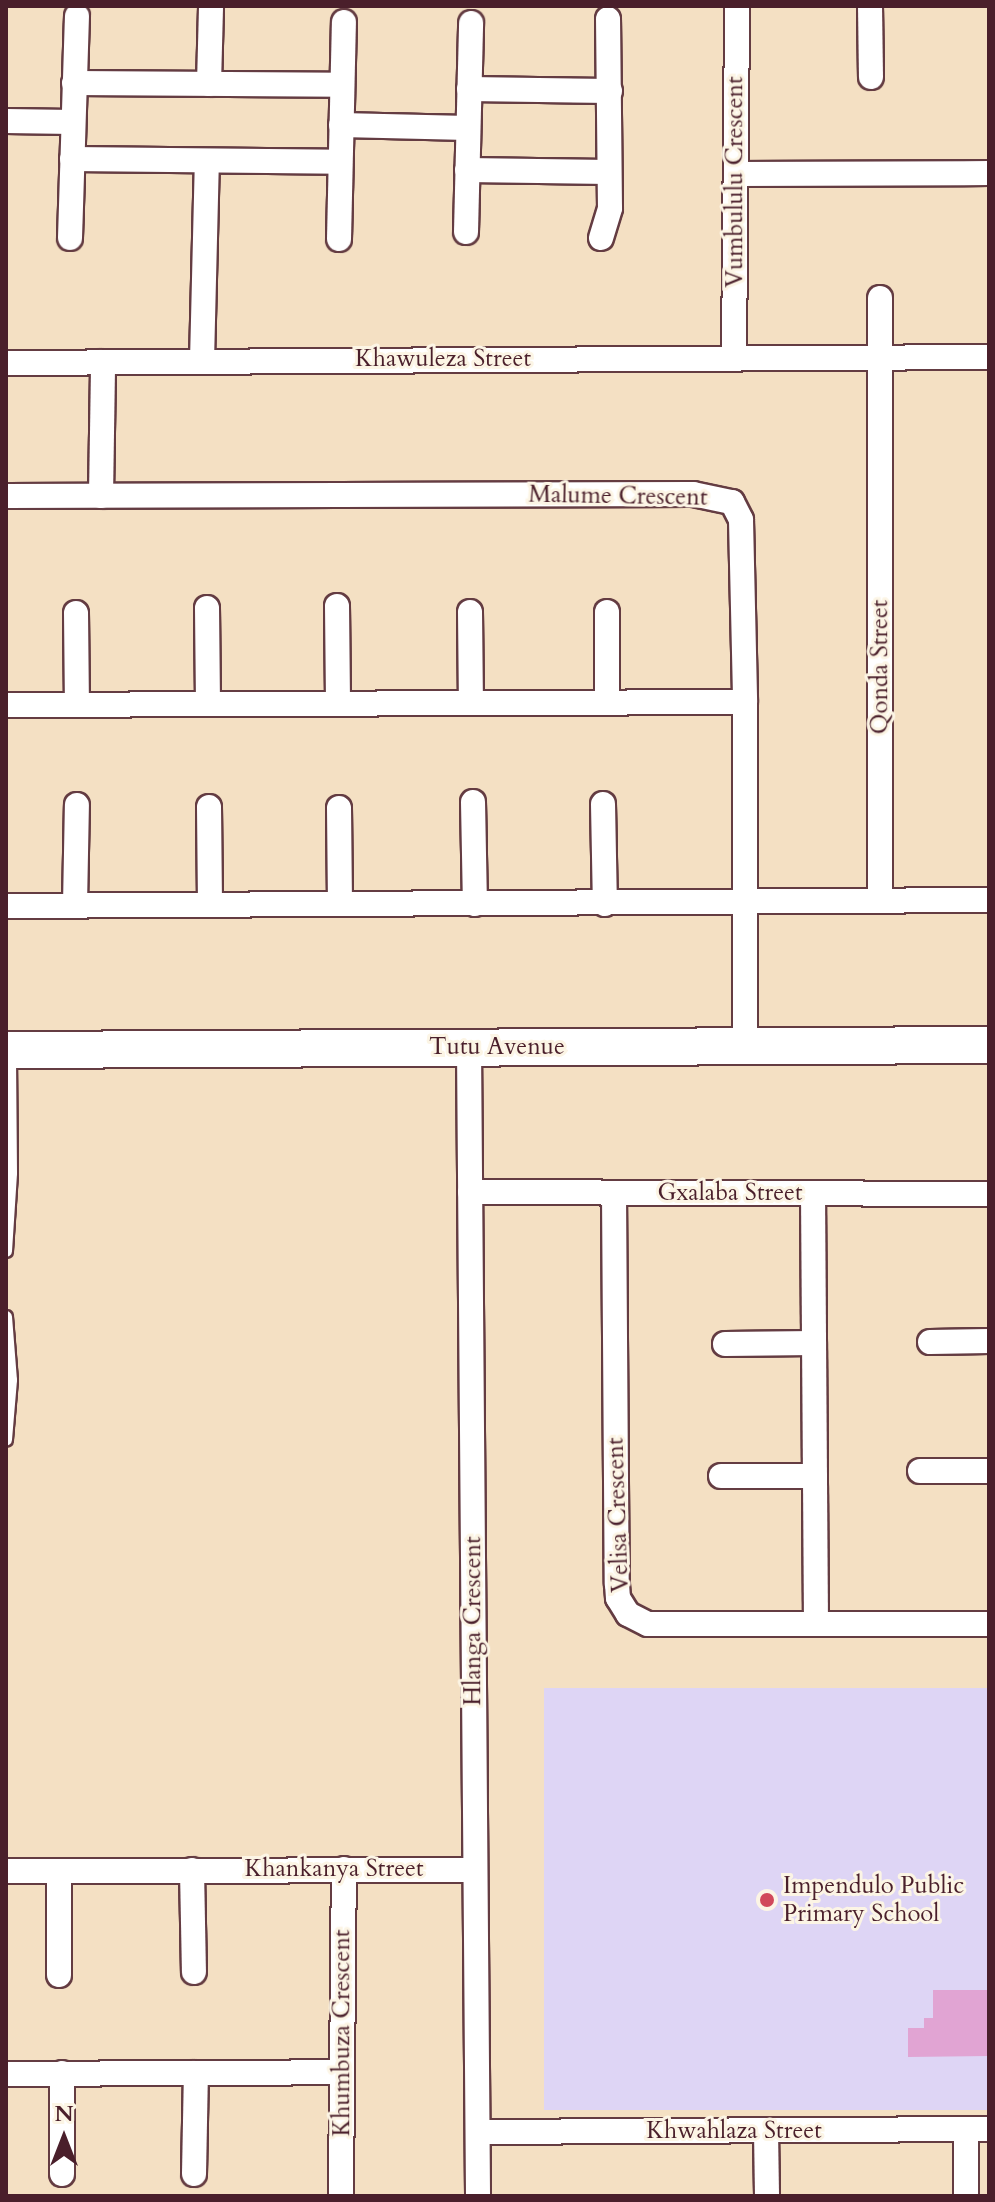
<!DOCTYPE html>
<style>
body{margin:0}
#map{position:relative;width:995px;height:2202px;overflow:hidden;background:#f4e0c3;font-family:Cardo,serif}
div>[style]{position:absolute}
.built>*{inset:0;background:#ded5f5;transform-origin:0 0}
.building>*{inset:0;background:#e1a4d3}
.roads{filter:drop-shadow(2px 0 #643c42) drop-shadow(-2px 0 #643c42) drop-shadow(0 2px #643c42) drop-shadow(0 -2px #643c42)}
.lane>*{height:12px;margin:-6px;padding:0 6px;transform-origin:6px;border-radius:6px;background:#fff}
.street>*{height:24px;margin:-12px;padding:0 12px;transform-origin:12px;border-radius:12px;background:#fff}
.secondary>*{height:36px;margin:-18px;padding:0 18px;transform-origin:18px;border-radius:18px;background:#fff}
.dots>*{width:22px;height:22px;translate:-50% -50%;box-sizing:border-box;border:4px solid #fcf5e5;border-radius:50%}
span{translate:-50% -50%;white-space:nowrap;text-align:center;line-height:1.15;-webkit-text-stroke:6px #fcf5e5;paint-order:stroke}
.street-label{font-size:24px;color:#4a1f2b}
.poi-label{font-size:24px;color:#4a1f2b}
.left{translate:0 -50%;text-align:left}
.frame{position:absolute;inset:0;border:8px solid #4a1f2b;pointer-events:none}
.north{position:absolute;left:24px;top:2098px;width:80px;height:80px;-webkit-text-stroke:6px #fcf5e5;paint-order:stroke;rotate:0deg;font-size:22px;font-weight:700;line-height:32px;text-align:center;color:#4a1f2b}
.north::after{content:'';display:block;margin:auto;width:28px;height:36px;background:#4a1f2b;clip-path:polygon(50% 0,100% 100%,50% 72%,0 100%)}
</style>
<div id="map">
<div class="built">
<i style="left:989px;top:1688px;width:422px;height:445px;rotate:90deg"></i>
</div>
<div class="building">
<i style="clip-path:polygon(933px 1990px,989px 1990px,989px 2056px,908px 2057px,908px 2028px,924px 2028px,924px 2018px,933px 2018px)"></i>
</div>
<div class="roads">
<div class="lane">
<i style="left:6px;top:1251px;width:78px;rotate:-86.3deg"></i>
<i style="left:11px;top:1173px;width:120px;rotate:-90.5deg"></i>
<i style="left:6px;top:1317px;width:63px;rotate:85.5deg"></i>
<i style="left:11px;top:1380px;width:60px;rotate:94.8deg"></i>
</div>
<div class="street">
<i style="left:870px;top:6px;width:71px;rotate:89.2deg"></i>
<i style="left:74px;top:83px;width:268px;rotate:0.4deg"></i>
<i style="left:209px;top:84px;width:78px;rotate:-88.5deg"></i>
<i style="left:469px;top:89px;width:141px;rotate:0.8deg"></i>
<i style="left:6px;top:121px;width:67px;rotate:0.9deg"></i>
<i style="left:341px;top:125px;width:127px;rotate:1.4deg"></i>
<i style="left:72px;top:159px;width:268px;rotate:0.6deg"></i>
<i style="left:467px;top:170px;width:142px;rotate:0.8deg"></i>
<i style="left:737px;top:174px;width:252px;rotate:-0.2deg"></i>
<i style="left:466px;top:232px;width:209px;rotate:-88.6deg"></i>
<i style="left:70px;top:238px;width:222px;rotate:-88.2deg"></i>
<i style="left:601px;top:238px;width:31px;rotate:-73deg"></i>
<i style="left:610px;top:208px;width:189px;rotate:-90.6deg"></i>
<i style="left:339px;top:239px;width:217px;rotate:-88.7deg"></i>
<i style="left:734px;top:357px;width:351px;rotate:-89.5deg"></i>
<i style="left:202px;top:361px;width:200px;rotate:-88.6deg"></i>
<i style="left:6px;top:363px;width:983px;rotate:-0.35deg"></i>
<i style="left:6px;top:496px;width:687px;rotate:-0.17deg"></i>
<i style="left:693px;top:494px;width:40px;rotate:12deg"></i>
<i style="left:732px;top:502px;width:20px;rotate:63deg"></i>
<i style="left:741px;top:520px;width:182px;rotate:88.7deg"></i>
<i style="left:745px;top:702px;width:343px;rotate:90deg"></i>
<i style="left:101px;top:496px;width:134px;rotate:-89.1deg"></i>
<i style="left:337px;top:606px;width:97px;rotate:89.4deg"></i>
<i style="left:207px;top:608px;width:96px;rotate:89.4deg"></i>
<i style="left:470px;top:612px;width:91px;rotate:89.4deg"></i>
<i style="left:607px;top:612px;width:91px;rotate:90deg"></i>
<i style="left:76px;top:613px;width:91px;rotate:89.4deg"></i>
<i style="left:6px;top:705px;width:739px;rotate:-0.23deg"></i>
<i style="left:473px;top:802px;width:102px;rotate:88.9deg"></i>
<i style="left:603px;top:804px;width:100px;rotate:88.9deg"></i>
<i style="left:209px;top:807px;width:98px;rotate:89.4deg"></i>
<i style="left:339px;top:808px;width:96px;rotate:89.4deg"></i>
<i style="left:880px;top:901px;width:603px;rotate:-90deg"></i>
<i style="left:75px;top:905px;width:100px;rotate:-88.9deg"></i>
<i style="left:6px;top:906px;width:983px;rotate:-0.35deg"></i>
<i style="left:469px;top:1047px;width:1149px;rotate:89.55deg"></i>
<i style="left:470px;top:1192px;width:519px;rotate:0.22deg"></i>
<i style="left:614px;top:1193px;width:391px;rotate:89.6deg"></i>
<i style="left:617px;top:1584px;width:14px;rotate:86deg"></i>
<i style="left:618px;top:1598px;width:19px;rotate:58deg"></i>
<i style="left:628px;top:1614px;width:22px;rotate:27deg"></i>
<i style="left:648px;top:1624px;width:341px"></i>
<i style="left:813px;top:1193px;width:430px;rotate:89.6deg"></i>
<i style="left:930px;top:1342px;width:59px;rotate:-1deg"></i>
<i style="left:725px;top:1344px;width:89px;rotate:-0.6deg"></i>
<i style="left:920px;top:1471px;width:69px"></i>
<i style="left:721px;top:1476px;width:94px"></i>
<i style="left:192px;top:1870px;width:102px;rotate:88.9deg"></i>
<i style="left:6px;top:1871px;width:469px;rotate:-0.1deg"></i>
<i style="left:59px;top:1975px;width:104px;rotate:-90deg"></i>
<i style="left:6px;top:2074px;width:336px;rotate:-0.3deg"></i>
<i style="left:966px;top:2130px;width:66px;rotate:90deg"></i>
<i style="left:766px;top:2131px;width:65px;rotate:89.1deg"></i>
<i style="left:478px;top:2132px;width:511px;rotate:-0.34deg"></i>
<i style="left:62px;top:2174px;width:101px;rotate:-90deg"></i>
<i style="left:194px;top:2174px;width:101px;rotate:-88.9deg"></i>
<i style="left:341px;top:2196px;width:327px;rotate:-89.5deg"></i>
</div>
<div class="secondary">
<i style="left:6px;top:1050px;width:983px;rotate:-0.29deg"></i>
</div>
</div>
<div class="dots">
<i style="left:767px;top:1900px;background:#d1495b"></i>
</div>
<div class="street-label">
<span style="left:735px;top:182px;rotate:-90deg">Vumbululu Crescent</span>
<span style="left:443px;top:359px">Khawuleza Street</span>
<span style="left:618px;top:496px;rotate:1deg">Malume Crescent</span>
<span style="left:880px;top:667px;rotate:-90deg">Qonda Street</span>
<span style="left:497px;top:1047px">Tutu Avenue</span>
<span style="left:730px;top:1193px">Gxalaba Street</span>
<span style="left:618px;top:1515px;rotate:-92deg">Velisa Crescent</span>
<span style="left:473px;top:1621px;rotate:-90deg">Hlanga Crescent</span>
<span style="left:334px;top:1869px">Khankanya Street</span>
<span style="left:342px;top:2033px;rotate:-90deg">Khumbuza Crescent</span>
<span style="left:734px;top:2131px">Khwahlaza Street</span>
</div>
<div class="poi-label">
<span class="left" style="left:783px;top:1900px">Impendulo Public<br>Primary School</span>
</div>
<div class="frame"></div>
<div class="north">N</div>
</div>
